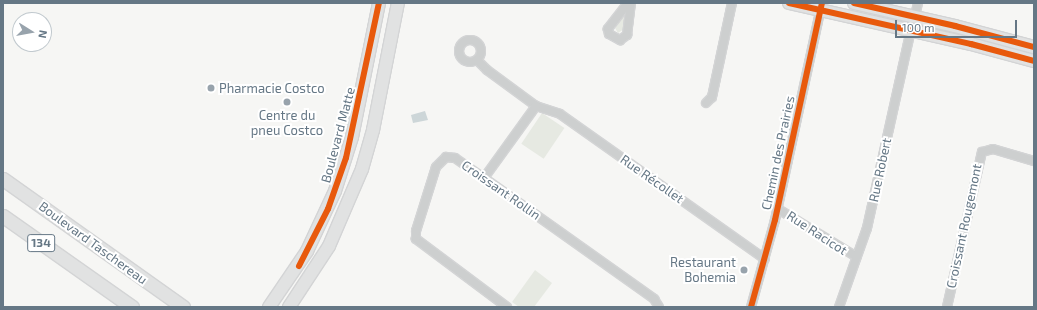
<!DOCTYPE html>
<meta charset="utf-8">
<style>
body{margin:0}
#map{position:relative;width:1037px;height:310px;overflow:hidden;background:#f6f6f4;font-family:"Exo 2",sans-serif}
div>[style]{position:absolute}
.green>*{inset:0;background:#e6e9e2;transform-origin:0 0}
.water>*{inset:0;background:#cdd6d8}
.roads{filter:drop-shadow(1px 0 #d3d4d5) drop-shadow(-1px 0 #d3d4d5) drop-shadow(0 1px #d3d4d5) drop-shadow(0 -1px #d3d4d5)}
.street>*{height:8px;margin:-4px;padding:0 4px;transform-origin:4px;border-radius:4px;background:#cdcfcf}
.street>.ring{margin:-4px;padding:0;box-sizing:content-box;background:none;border:8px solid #cdcfcf;border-radius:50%}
.secondary>*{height:12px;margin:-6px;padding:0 6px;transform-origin:6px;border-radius:6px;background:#e1e2e2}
.primary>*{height:13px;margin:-6.5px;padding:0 6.5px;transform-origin:6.5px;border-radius:6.5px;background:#e1e2e2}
.cycleway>*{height:6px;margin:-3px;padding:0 3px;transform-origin:3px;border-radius:3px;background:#e8590c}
.dots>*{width:11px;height:11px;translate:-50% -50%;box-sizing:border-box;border:2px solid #fff;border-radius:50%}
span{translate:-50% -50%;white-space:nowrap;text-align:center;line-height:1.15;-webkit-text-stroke:4px #fff;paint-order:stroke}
.shield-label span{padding:1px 3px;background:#fff;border:1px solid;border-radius:3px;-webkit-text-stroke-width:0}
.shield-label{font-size:12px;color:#657785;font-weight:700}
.poi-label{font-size:13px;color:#657785}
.left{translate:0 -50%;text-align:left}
.right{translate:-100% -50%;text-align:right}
.street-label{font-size:13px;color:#657785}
.frame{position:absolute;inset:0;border:4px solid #657785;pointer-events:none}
.north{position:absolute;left:12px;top:12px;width:40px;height:40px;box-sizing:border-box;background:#fff;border:1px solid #c1c9ce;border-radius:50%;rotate:101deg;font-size:11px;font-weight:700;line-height:16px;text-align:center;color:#657785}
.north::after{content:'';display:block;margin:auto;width:14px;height:18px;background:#98a3ac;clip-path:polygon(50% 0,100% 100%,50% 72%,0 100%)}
.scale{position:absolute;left:895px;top:20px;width:122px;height:18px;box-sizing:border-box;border:2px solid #657785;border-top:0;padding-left:5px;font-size:12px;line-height:14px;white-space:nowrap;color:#657785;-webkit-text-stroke:3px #fff;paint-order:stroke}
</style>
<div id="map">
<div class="green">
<i style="clip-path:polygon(624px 15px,623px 17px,626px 16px,624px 29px,618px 33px,615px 28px)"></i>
<i style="left:542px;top:113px;width:27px;height:37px;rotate:34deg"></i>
<i style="clip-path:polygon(535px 270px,552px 283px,534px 307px,519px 307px,512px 302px)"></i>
</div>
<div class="water">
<i style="clip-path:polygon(425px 111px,428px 120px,413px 123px,411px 115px)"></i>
</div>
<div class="roads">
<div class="street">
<i style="left:628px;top:3px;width:33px;rotate:128deg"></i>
<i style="left:608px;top:29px;width:5px;rotate:79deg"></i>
<i style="left:609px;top:34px;width:13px;rotate:29deg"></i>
<i style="left:620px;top:40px;width:9px;rotate:-36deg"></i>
<i style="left:627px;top:35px;width:32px;rotate:-83deg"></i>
<i style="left:915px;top:16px;width:13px;rotate:-77deg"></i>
<i class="ring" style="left:459px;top:40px;width:14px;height:14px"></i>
<i style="left:477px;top:60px;width:14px;rotate:45deg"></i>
<i style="left:487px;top:70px;width:61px;rotate:36.3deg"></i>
<i style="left:536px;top:106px;width:25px;rotate:18deg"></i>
<i style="left:560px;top:114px;width:251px;rotate:35.3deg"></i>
<i style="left:706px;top:103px;width:8px;rotate:-45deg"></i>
<i style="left:712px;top:97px;width:96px;rotate:-78deg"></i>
<i style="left:484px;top:178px;width:89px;rotate:-54.2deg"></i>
<i style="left:778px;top:209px;width:92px;rotate:31.3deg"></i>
<i style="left:507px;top:307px;width:114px;rotate:-143.2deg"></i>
<i style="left:416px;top:239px;width:8px;rotate:-90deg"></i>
<i style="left:416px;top:231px;width:67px;rotate:-72.6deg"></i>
<i style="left:436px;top:167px;width:14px;rotate:-45deg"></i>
<i style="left:446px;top:157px;width:9px;rotate:6deg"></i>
<i style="left:455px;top:158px;width:35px;rotate:35deg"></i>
<i style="left:484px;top:178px;width:209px;rotate:35.4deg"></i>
<i style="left:654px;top:299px;width:9px;rotate:58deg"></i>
<i style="left:751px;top:307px;width:90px;rotate:-74.6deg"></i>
<i style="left:775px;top:220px;width:222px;rotate:-77.8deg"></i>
<i style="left:839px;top:307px;width:84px;rotate:-70.5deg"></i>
<i style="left:867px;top:228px;width:203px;rotate:-77.5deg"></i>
<i style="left:947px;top:307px;width:159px;rotate:-77.3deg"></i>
<i style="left:982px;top:152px;width:11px;rotate:-15deg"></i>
<i style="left:993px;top:149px;width:43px;rotate:16.3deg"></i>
</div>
<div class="secondary">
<i style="left:789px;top:3px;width:187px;rotate:12.7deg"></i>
<i style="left:971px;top:44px;width:65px;rotate:15.1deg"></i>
<i style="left:854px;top:3px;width:104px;rotate:12.8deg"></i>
<i style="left:955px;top:26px;width:82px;rotate:14.9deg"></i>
<i style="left:269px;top:307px;width:68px;rotate:-55.8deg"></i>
<i style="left:307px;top:251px;width:66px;rotate:-65deg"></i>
<i style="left:335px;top:191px;width:57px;rotate:-72.5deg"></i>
<i style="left:352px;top:137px;width:137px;rotate:-78.6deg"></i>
<i style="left:289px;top:307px;width:73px;rotate:-56.7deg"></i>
<i style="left:329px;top:246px;width:84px;rotate:-66.8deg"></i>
<i style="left:362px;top:169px;width:41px;rotate:-74.2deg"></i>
<i style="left:373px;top:130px;width:129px;rotate:-78.9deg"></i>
</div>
<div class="primary">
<i style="left:3px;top:179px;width:221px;rotate:35.4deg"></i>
<i style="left:3px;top:216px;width:158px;rotate:35.2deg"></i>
</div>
</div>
<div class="cycleway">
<i style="left:789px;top:3px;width:187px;rotate:12.7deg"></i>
<i style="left:971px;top:44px;width:65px;rotate:15.1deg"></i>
<i style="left:854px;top:3px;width:104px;rotate:12.8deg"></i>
<i style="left:955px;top:26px;width:82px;rotate:14.9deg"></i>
<i style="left:299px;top:266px;width:64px;rotate:-63deg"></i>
<i style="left:328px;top:209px;width:54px;rotate:-70.6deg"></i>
<i style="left:346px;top:158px;width:158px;rotate:-78deg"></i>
<i style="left:751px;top:307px;width:90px;rotate:-74.6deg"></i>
<i style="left:775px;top:220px;width:222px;rotate:-77.8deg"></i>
</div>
<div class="dots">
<i style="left:211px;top:88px;background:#98a3ac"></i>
<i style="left:287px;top:102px;background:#98a3ac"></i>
<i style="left:744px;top:270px;background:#98a3ac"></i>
</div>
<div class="shield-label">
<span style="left:41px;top:243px">134</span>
</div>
<div class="poi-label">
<span class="left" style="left:219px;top:88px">Pharmacie Costco</span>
<span style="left:287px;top:123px">Centre du<br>pneu Costco</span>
<span class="right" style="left:736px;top:270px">Restaurant<br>Bohemia</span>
</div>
<div class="street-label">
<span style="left:338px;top:135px;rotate:-75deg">Boulevard Matte</span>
<span style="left:778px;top:153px;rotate:-78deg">Chemin des Prairies</span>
<span style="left:880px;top:170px;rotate:-78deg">Rue Robert</span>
<span style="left:652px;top:179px;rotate:35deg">Rue Récollet</span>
<span style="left:501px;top:190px;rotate:35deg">Croissant Rollin</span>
<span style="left:964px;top:226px;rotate:-78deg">Croissant Rougemont</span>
<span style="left:817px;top:233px;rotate:33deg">Rue Racicot</span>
<span style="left:93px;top:243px;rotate:36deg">Boulevard Taschereau</span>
</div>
<div class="frame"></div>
<div class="north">N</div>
<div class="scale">100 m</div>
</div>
